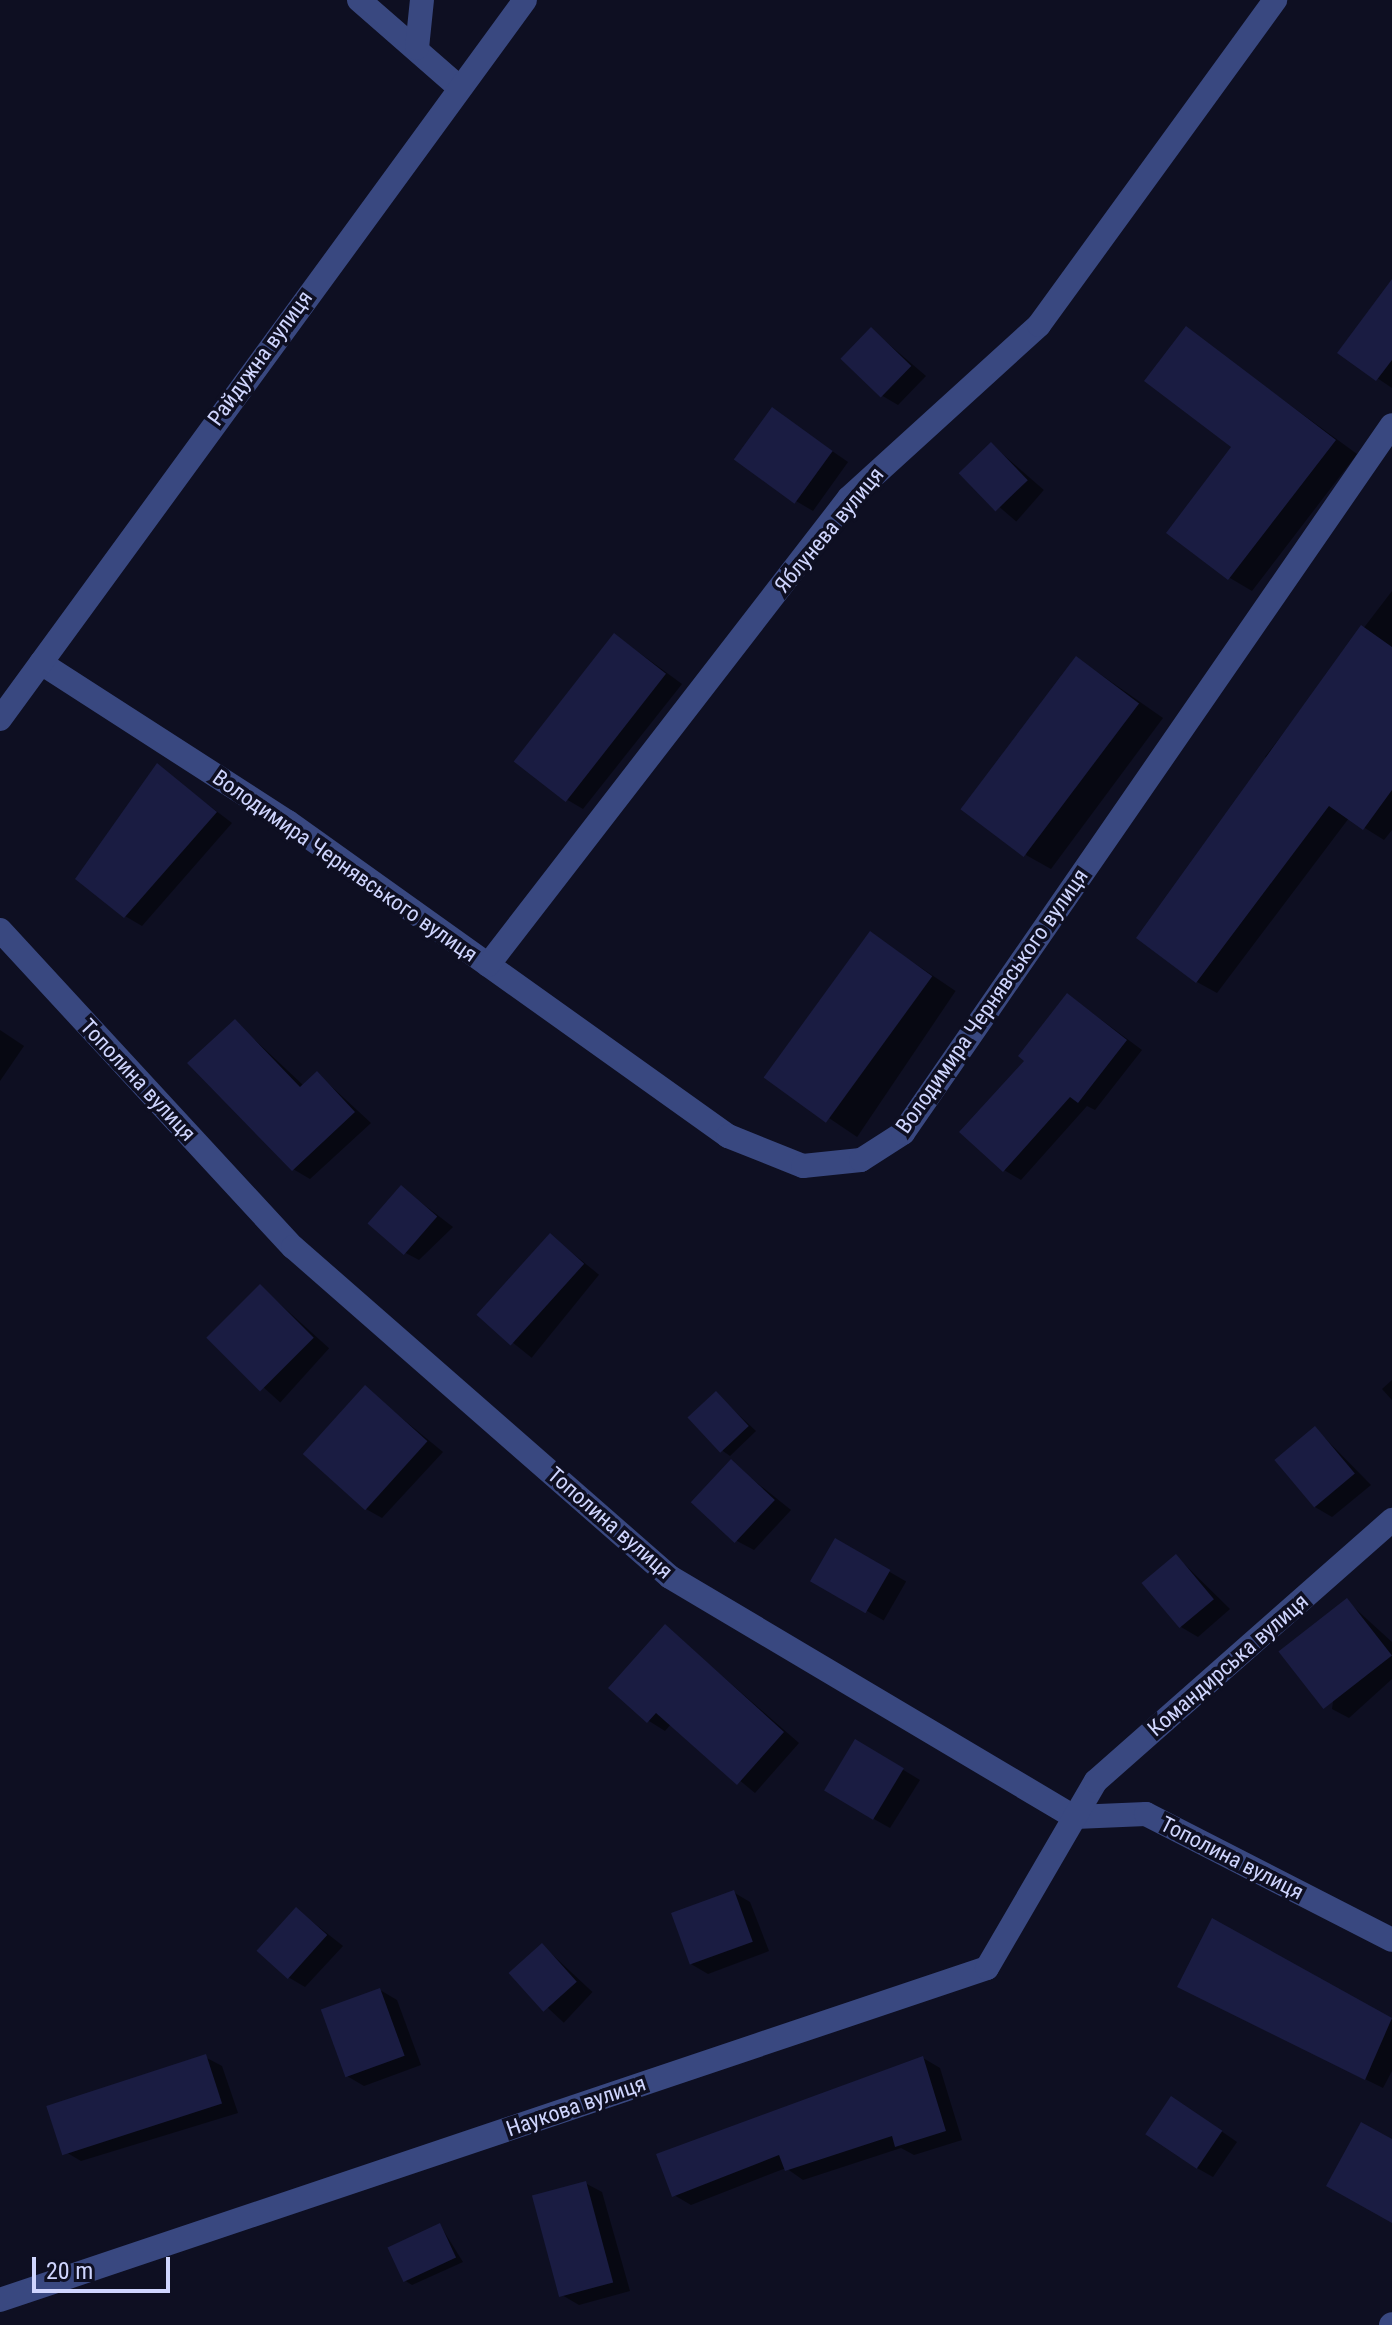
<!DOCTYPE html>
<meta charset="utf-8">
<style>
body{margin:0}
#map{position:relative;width:1392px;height:2325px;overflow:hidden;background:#0e0f22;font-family:"Roboto Condensed",sans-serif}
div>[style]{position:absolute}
.shadow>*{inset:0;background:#0007;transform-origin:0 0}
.building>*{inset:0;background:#1a1c42;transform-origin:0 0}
.minor>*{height:24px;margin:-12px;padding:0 12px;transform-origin:12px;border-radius:12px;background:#394880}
span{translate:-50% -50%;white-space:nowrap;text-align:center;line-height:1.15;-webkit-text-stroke:7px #0e0f22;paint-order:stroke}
.street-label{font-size:22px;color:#cfd5fe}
.scale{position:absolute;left:32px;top:2257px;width:138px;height:36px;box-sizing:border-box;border:4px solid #cfd5fe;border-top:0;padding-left:10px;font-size:24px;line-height:28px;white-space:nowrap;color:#cfd5fe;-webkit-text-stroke:6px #0e0f22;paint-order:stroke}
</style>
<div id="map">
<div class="shadow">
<i style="clip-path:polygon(1392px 280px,1392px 388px,1340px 353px)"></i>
<i style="clip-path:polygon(871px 329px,926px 376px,898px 405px,881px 395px)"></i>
<i style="clip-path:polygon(1186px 329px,1357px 454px,1252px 591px,1230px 578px,1233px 446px)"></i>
<i style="clip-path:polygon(773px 410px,848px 462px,813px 511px,796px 501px)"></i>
<i style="left:991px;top:444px;width:70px;height:42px;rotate:41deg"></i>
<i style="clip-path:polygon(1392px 591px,1392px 830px,1384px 840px,1349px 818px,1217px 993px,1197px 982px,1272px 762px,1265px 757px)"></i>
<i style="clip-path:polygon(615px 635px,682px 684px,583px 809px,566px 799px)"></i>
<i style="clip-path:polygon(1077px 658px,1163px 718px,1051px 869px,1026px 855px)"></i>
<i style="clip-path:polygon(157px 766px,232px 823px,142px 926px,125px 916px)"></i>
<i style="left:871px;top:934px;width:102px;height:176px;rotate:34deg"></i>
<i style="clip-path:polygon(1068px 995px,1142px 1050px,1095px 1110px,1087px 1106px,1021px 1180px,1004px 1170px,1027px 1060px)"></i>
<i style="clip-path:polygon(235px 1021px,304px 1086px,318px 1074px,371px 1123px,310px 1179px,293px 1169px)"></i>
<i style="clip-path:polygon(0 1030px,24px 1046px,0 1081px)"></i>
<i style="clip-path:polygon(402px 1188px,453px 1227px,419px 1260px,402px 1251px)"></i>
<i style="left:550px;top:1235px;width:63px;height:107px;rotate:39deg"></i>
<i style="left:260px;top:1286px;width:93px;height:73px;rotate:42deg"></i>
<i style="clip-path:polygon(1392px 1380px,1392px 1400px,1382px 1389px)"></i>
<i style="clip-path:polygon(365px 1388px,443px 1452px,382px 1518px,366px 1509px)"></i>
<i style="clip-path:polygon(716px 1394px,756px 1431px,730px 1456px,723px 1451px)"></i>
<i style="clip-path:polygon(1315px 1428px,1371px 1485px,1332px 1517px,1315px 1507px)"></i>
<i style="clip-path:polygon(731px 1462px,791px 1510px,754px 1550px,737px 1541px)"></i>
<i style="left:836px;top:1541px;width:81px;height:45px;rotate:30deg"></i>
<i style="clip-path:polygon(1176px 1556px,1230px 1609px,1198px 1637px,1181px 1627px)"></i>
<i style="clip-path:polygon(1347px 1601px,1392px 1642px,1392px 1679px,1349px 1718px,1332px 1709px)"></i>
<i style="clip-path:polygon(666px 1627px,799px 1743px,755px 1793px,671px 1724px,665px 1731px,649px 1721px)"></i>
<i style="clip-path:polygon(872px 1751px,920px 1780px,890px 1828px,874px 1819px)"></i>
<i style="clip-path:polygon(733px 1892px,750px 1902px,769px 1951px,708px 1974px,691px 1964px)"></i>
<i style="clip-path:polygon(296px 1909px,343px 1946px,305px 1987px,288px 1977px)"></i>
<i style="clip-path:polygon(1213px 1920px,1392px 2020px,1392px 2071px,1383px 2088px,1197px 1996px)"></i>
<i style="left:542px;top:1945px;width:69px;height:42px;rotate:43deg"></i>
<i style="clip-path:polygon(380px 1990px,397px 2000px,421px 2065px,364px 2086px,347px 2076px)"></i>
<i style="clip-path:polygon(205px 2057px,222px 2066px,238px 2113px,81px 2161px,64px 2151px)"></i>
<i style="clip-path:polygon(923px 2058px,940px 2068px,962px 2140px,914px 2155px,901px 2148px,803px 2180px,786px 2168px,691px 2205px,674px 2195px)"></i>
<i style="clip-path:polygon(1188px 2108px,1237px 2142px,1213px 2177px,1197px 2168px)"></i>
<i style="clip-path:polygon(585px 2183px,602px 2192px,630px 2291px,579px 2305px,562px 2295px)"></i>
<i style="clip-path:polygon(440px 2225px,463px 2262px,412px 2285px,404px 2280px)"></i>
</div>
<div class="building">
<i style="clip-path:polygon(1392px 279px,1392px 360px,1376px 381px,1337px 353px)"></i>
<i style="clip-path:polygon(1186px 326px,1336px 440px,1228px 580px,1166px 533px,1231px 447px,1144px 381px)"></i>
<i style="left:871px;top:327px;width:56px;height:44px;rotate:44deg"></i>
<i style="left:772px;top:407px;width:75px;height:65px;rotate:36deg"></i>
<i style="left:991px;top:442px;width:53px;height:45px;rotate:46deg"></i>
<i style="clip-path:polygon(1361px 625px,1392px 647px,1392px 790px,1363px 830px,1329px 806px,1196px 983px,1136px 938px)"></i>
<i style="left:614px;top:633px;width:66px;height:163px;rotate:38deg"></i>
<i style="left:1076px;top:656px;width:79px;height:192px;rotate:37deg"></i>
<i style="clip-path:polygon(157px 763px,217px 812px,124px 918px,75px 879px)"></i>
<i style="left:870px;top:931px;width:77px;height:181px;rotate:36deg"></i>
<i style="clip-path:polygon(1067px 993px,1127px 1040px,1078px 1103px,1070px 1097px,1003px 1172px,959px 1132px,1024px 1061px,1018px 1056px)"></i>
<i style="clip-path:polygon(235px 1019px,300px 1087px,317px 1071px,355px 1112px,292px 1171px,187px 1063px)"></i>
<i style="left:401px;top:1185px;width:48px;height:51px;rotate:41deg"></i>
<i style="left:550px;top:1233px;width:46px;height:110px;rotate:42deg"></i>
<i style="left:260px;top:1284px;width:76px;height:76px;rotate:45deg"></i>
<i style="left:365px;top:1385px;width:84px;height:93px;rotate:42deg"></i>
<i style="left:716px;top:1391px;width:48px;height:39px;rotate:47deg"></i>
<i style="left:1315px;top:1426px;width:62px;height:53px;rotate:50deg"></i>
<i style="left:731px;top:1459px;width:60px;height:59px;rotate:43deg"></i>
<i style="left:835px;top:1538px;width:64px;height:50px;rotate:30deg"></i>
<i style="left:1176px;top:1554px;width:59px;height:45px;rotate:50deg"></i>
<i style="left:1347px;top:1598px;width:73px;height:87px;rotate:52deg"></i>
<i style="clip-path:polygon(665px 1624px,784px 1732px,737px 1785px,656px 1713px,647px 1723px,608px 1688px)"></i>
<i style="left:855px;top:1739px;width:57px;height:60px;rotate:31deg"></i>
<i style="left:734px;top:1890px;width:55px;height:67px;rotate:70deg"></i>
<i style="left:296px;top:1907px;width:42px;height:59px;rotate:42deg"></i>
<i style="clip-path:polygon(1212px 1918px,1392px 2018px,1365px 2080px,1177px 1987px)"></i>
<i style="left:542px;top:1943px;width:52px;height:45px;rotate:48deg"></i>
<i style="left:380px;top:1988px;width:72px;height:63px;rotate:70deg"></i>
<i style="left:206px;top:2054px;width:52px;height:168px;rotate:72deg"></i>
<i style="clip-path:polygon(923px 2056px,946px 2131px,895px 2147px,892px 2136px,785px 2171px,779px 2155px,672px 2197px,656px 2154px)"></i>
<i style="left:1171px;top:2096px;width:62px;height:46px;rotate:34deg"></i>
<i style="clip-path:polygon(1361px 2122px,1392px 2139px,1392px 2223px,1326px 2186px)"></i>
<i style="left:586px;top:2181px;width:105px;height:56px;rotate:75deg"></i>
<i style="left:440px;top:2223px;width:38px;height:58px;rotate:65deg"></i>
</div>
<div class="minor">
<i style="left:359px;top:0;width:134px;rotate:41.1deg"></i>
<i style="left:417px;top:48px;width:48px;rotate:-84.1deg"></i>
<i style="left:41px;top:663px;width:294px;rotate:32.8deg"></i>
<i style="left:288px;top:822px;width:541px;rotate:35.51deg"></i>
<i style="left:728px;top:1136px;width:81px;rotate:21.8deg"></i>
<i style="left:803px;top:1166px;width:58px;rotate:-5.9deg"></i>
<i style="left:861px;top:1160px;width:50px;rotate:-32.7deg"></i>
<i style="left:903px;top:1133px;width:860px;rotate:-55.37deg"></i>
<i style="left:0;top:719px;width:890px;rotate:-53.86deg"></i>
<i style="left:0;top:930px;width:432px;rotate:47.3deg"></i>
<i style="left:293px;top:1247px;width:501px;rotate:41.2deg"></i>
<i style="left:670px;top:1577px;width:471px;rotate:30.7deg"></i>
<i style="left:1075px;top:1817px;width:71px;rotate:-2.4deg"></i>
<i style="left:1146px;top:1814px;width:276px;rotate:27.1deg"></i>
<i style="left:488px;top:965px;width:590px;rotate:-52.3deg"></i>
<i style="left:849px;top:498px;width:257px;rotate:-42.3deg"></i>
<i style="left:1039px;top:325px;width:402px;rotate:-54deg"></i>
<i style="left:0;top:2300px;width:1041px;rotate:-18.59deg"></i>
<i style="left:987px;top:1968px;width:216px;rotate:-59.8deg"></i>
<i style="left:1096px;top:1781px;width:395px;rotate:-41.4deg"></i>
<i style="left:1391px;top:2325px;width:1px;rotate:-45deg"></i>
</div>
<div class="street-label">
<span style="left:260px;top:358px;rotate:-54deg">Райдужна вулиця</span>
<span style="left:829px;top:530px;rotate:-50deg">Яблунева вулиця</span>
<span style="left:345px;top:866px;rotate:35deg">Володимира Чернявського вулиця</span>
<span style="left:992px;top:1001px;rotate:-55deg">Володимира Чернявського вулиця</span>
<span style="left:138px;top:1080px;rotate:47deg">Тополина вулиця</span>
<span style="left:610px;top:1523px;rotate:41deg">Тополина вулиця</span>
<span style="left:1228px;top:1665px;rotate:-41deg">Командирська вулиця</span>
<span style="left:1232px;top:1858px;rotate:27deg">Тополина вулиця</span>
<span style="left:576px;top:2106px;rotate:-19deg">Наукова вулиця</span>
</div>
<div class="scale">20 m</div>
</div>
